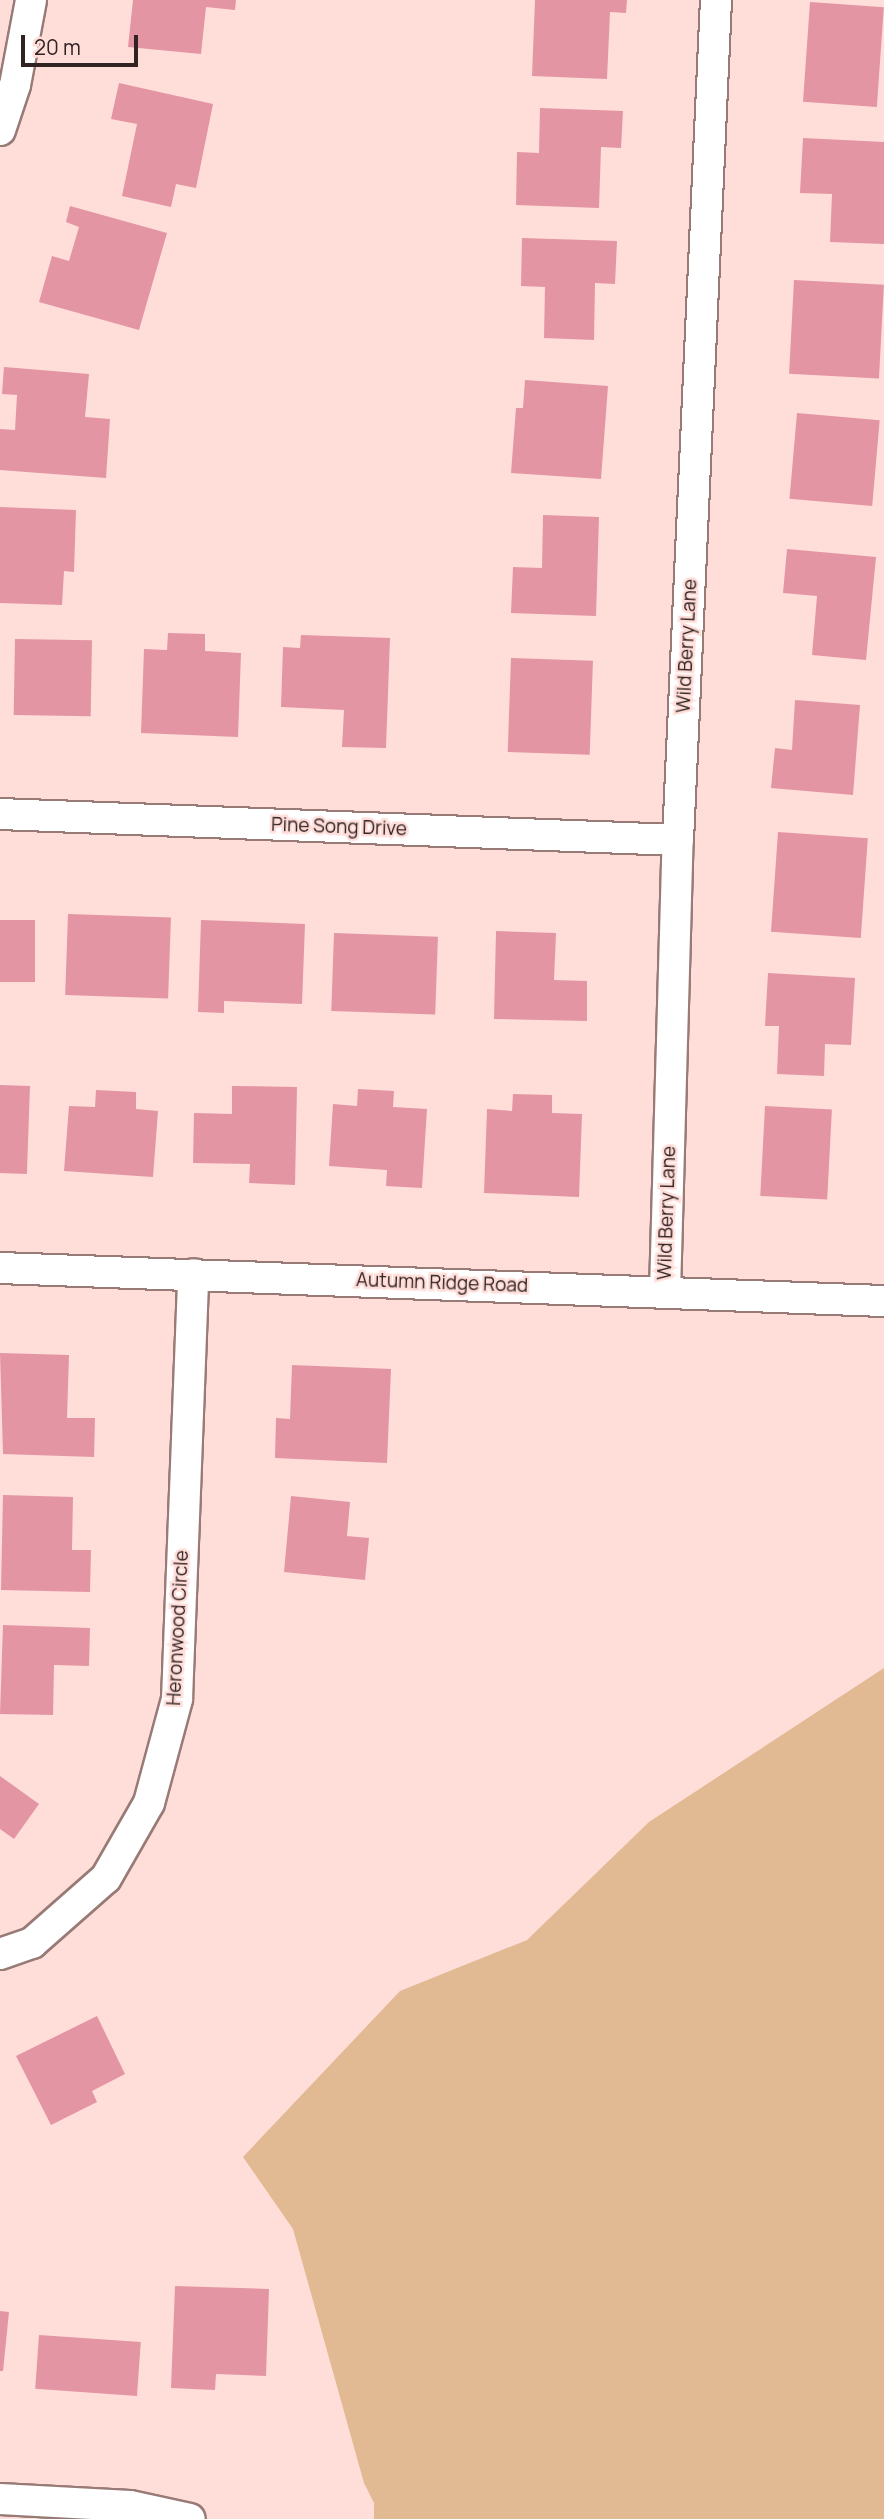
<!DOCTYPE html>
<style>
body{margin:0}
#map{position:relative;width:884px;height:2519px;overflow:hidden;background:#ffddd9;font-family:Manrope,sans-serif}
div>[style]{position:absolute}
.green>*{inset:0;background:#e1b993}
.building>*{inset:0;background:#e495a3;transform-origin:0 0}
.roads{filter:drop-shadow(2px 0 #987a76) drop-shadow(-2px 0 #987a76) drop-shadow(0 2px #987a76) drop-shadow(0 -2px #987a76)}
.minor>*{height:30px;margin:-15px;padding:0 15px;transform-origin:15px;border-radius:15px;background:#fff}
span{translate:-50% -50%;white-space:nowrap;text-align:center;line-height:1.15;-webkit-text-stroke:5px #ffddd9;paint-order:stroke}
.street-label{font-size:19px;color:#302322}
.scale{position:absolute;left:21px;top:35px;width:117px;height:32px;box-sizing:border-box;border:4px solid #302322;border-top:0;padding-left:9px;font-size:21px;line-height:24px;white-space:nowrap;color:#302322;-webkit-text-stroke:5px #ffddd9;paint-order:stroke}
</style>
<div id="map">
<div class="green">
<i style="clip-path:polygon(884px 1668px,884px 2519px,374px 2519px,374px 2503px,364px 2483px,293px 2229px,243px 2157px,400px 1991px,527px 1940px,649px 1822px)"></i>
</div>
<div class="building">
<i style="clip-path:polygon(133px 0,236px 0,235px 10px,206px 7px,201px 54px,128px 47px)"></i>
<i style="clip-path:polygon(535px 0,627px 0,626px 13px,610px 12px,607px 79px,532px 76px)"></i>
<i style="left:810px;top:2px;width:74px;height:100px;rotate:4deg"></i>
<i style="clip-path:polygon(119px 83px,213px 104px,196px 188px,176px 184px,171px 207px,122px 196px,137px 124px,111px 119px)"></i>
<i style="clip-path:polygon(540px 108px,623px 111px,621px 148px,601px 147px,599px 208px,516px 205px,517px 152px,539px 153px)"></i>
<i style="clip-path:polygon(803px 138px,884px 142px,884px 244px,830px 242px,832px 194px,800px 193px)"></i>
<i style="clip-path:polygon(70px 206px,167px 233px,139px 330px,39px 302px,52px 256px,69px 261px,79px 227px,66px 222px)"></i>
<i style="clip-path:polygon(522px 238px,617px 241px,615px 284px,595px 283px,594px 340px,544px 338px,545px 287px,521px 286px)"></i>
<i style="left:794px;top:280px;width:90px;height:94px;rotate:3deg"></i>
<i style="clip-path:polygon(4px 367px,89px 374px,85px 417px,110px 419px,106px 478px,0 470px,0 429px,15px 430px,17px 395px,2px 394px)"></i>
<i style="clip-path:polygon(525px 380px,608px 386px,601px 479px,511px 473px,516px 408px,523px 408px)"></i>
<i style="left:797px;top:413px;width:83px;height:86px;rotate:5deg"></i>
<i style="clip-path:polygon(0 507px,76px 510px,74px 572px,64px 571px,62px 605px,0 603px)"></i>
<i style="clip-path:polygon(543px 515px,599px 517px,596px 616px,511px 613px,513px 567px,542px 568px)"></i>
<i style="clip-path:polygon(787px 549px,876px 557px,866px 660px,812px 655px,817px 596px,783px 593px)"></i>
<i style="clip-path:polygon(168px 633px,205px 634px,205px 651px,241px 653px,238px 737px,141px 733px,144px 649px,167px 650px)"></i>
<i style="clip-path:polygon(301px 635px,390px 638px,386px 748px,342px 747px,344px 710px,281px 707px,283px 647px,300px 648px)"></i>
<i style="left:15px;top:639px;width:77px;height:76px;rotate:1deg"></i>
<i style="left:511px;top:658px;width:82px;height:94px;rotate:2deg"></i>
<i style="clip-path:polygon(795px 700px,860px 705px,853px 795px,771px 788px,775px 748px,792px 750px)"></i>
<i style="left:778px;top:832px;width:90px;height:100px;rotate:4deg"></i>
<i style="left:68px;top:914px;width:103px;height:81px;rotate:2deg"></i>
<i style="left:0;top:920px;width:35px;height:62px"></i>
<i style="clip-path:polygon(201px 920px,305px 924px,302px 1004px,224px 1001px,224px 1013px,198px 1012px)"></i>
<i style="clip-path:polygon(496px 931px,556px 933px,554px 980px,587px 981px,587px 1021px,494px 1019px)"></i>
<i style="left:334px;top:933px;width:104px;height:78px;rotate:2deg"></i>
<i style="clip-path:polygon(768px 973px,855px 978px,851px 1045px,825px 1044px,824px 1076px,777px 1074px,779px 1026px,765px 1026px)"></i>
<i style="left:0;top:1085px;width:30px;height:88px;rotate:2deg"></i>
<i style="clip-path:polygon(232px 1086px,297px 1087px,295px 1185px,249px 1183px,250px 1164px,193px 1163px,194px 1113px,232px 1114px)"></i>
<i style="clip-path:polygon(358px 1089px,394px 1091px,393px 1107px,427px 1109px,422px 1188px,386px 1186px,387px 1170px,329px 1166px,333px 1104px,357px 1106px)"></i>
<i style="clip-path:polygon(96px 1090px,136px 1092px,136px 1109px,158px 1111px,153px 1177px,64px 1171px,69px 1106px,95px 1107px)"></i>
<i style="clip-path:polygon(513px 1094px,552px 1095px,552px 1113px,582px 1114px,579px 1197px,484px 1193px,487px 1109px,512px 1111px)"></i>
<i style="left:765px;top:1106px;width:67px;height:90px;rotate:3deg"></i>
<i style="clip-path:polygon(0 1353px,69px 1355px,67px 1418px,95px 1418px,94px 1457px,3px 1454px)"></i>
<i style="clip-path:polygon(292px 1365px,391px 1369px,387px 1463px,275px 1458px,276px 1418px,290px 1419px)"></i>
<i style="clip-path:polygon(3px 1495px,73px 1497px,72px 1550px,91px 1550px,90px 1592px,1px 1590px)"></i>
<i style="clip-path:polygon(291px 1496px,350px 1502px,347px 1536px,369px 1538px,365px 1580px,284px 1572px)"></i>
<i style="clip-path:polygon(3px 1625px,90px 1628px,89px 1666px,54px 1665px,53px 1715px,0 1714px)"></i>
<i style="clip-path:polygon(0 1776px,39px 1804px,14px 1839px,0 1829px)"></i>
<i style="clip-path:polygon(97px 2016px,125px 2074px,92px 2091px,97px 2102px,51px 2125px,16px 2056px)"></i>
<i style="clip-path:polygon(175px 2286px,269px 2289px,266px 2376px,216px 2374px,215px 2390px,171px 2388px)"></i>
<i style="clip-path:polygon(0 2311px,9px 2312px,3px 2371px,0 2371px)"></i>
<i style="left:39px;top:2335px;width:102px;height:54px;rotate:4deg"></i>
</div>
<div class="roads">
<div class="minor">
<i style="left:0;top:130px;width:47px;rotate:-71.6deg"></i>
<i style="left:15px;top:85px;width:86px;rotate:-79.3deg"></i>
<i style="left:0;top:814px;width:678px;rotate:2.2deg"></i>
<i style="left:0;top:1268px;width:885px;rotate:2.14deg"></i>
<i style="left:665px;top:1292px;width:452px;rotate:-88.4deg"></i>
<i style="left:678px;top:840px;width:841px;rotate:-87.41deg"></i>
<i style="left:0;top:1954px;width:34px;rotate:-19deg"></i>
<i style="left:32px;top:1943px;width:98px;rotate:-41.3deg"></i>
<i style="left:106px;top:1878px;width:86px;rotate:-60.2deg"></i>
<i style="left:149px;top:1803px;width:108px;rotate:-74.9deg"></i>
<i style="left:177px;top:1699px;width:425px;rotate:-87.8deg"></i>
<i style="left:0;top:2499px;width:130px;rotate:3.1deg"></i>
<i style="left:130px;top:2506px;width:61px;rotate:12.2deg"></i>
</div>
</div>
<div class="street-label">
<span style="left:687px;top:646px;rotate:-87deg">Wild Berry Lane</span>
<span style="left:339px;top:827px;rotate:2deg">Pine Song Drive</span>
<span style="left:667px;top:1213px;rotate:-88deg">Wild Berry Lane</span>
<span style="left:442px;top:1283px;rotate:2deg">Autumn Ridge Road</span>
<span style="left:178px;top:1628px;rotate:-87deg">Heronwood Circle</span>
</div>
<div class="scale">20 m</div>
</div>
